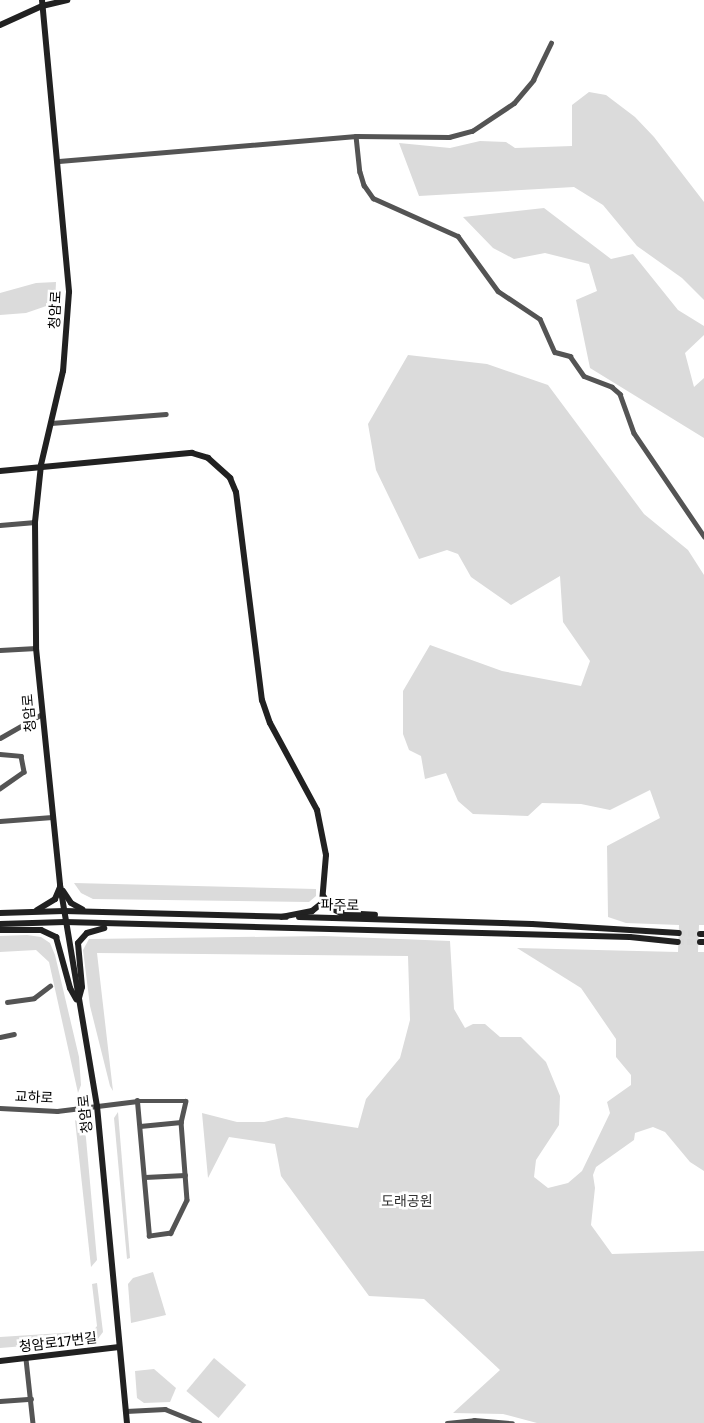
<!DOCTYPE html>
<meta charset="utf-8">
<style>
body{margin:0}
#map{position:relative;width:704px;height:1423px;overflow:hidden;background:#fff;font-family:"Golos Text","Noto Sans KR",sans-serif}
div>[style]{position:absolute}
.green>*{inset:0;background:#dbdbdb;transform-origin:0 0}
.secondary-tunnel>*{height:6px;margin-top:-3px;transform-origin:0;background:repeating-linear-gradient(90deg,#d9d9d9 0 6px,transparent 0 9px)}
.street>*{height:4.5px;margin:-2.25px;padding:0 2.25px;transform-origin:2.25px;border-radius:2.25px;background:#545454}
.secondary>*{height:6px;margin:-3px;padding:0 3px;transform-origin:3px;border-radius:3px;background:#212121}
span{translate:-50% -50%;white-space:nowrap;text-align:center;line-height:1.15;-webkit-text-stroke:5px #fff;paint-order:stroke}
.street-label{font-size:14px;color:#000}
.park-label{font-size:14px;color:#323232}
</style>
<div id="map">
<div class="green">
<i style="clip-path:polygon(589px 92px,606px 95px,635px 117px,654px 137px,704px 202px,704px 300px,682px 278px,637px 246px,603px 205px,574px 187px,419px 196px,399px 143px,450px 148px,480px 141px,506px 142px,515px 148px,572px 146px,572px 105px)"></i>
<i style="clip-path:polygon(544px 208px,611px 259px,633px 254px,678px 310px,704px 326px,704px 335px,685px 353px,694px 387px,704px 378px,704px 438px,590px 368px,576px 300px,597px 291px,589px 264px,545px 253px,514px 259px,493px 248px,463px 217px)"></i>
<i style="clip-path:polygon(56px 282px,55px 303px,26px 313px,0 315px,0 293px,36px 283px)"></i>
<i style="clip-path:polygon(408px 355px,487px 364px,548px 385px,644px 514px,688px 550px,704px 575px,704px 925px,699px 925px,698px 952px,704px 952px,704px 1171px,690px 1162px,665px 1132px,653px 1127px,635px 1133px,634px 1140px,596px 1167px,593px 1175px,595px 1188px,591px 1225px,612px 1254px,704px 1251px,704px 1423px,537px 1423px,503px 1414px,453px 1413px,500px 1370px,424px 1299px,369px 1296px,281px 1176px,275px 1144px,229px 1137px,208px 1178px,202px 1113px,237px 1122px,264px 1122px,286px 1117px,358px 1128px,366px 1099px,400px 1058px,410px 1020px,408px 956px,97px 953px,113px 1091px,110px 1086px,90px 1006px,83px 950px,89px 939px,324px 936px,450px 941px,454px 1009px,465px 1028px,473px 1024px,485px 1024px,500px 1037px,521px 1037px,546px 1062px,560px 1096px,559px 1125px,536px 1160px,534px 1177px,548px 1188px,568px 1183px,582px 1171px,610px 1113px,607px 1102px,631px 1085px,631px 1075px,616px 1057px,616px 1039px,581px 988px,517px 948px,678px 952px,679px 925px,626px 923px,608px 917px,607px 846px,660px 818px,650px 790px,610px 810px,581px 804px,542px 803px,528px 816px,473px 814px,458px 801px,446px 773px,425px 779px,421px 756px,409px 750px,403px 734px,403px 691px,430px 645px,502px 671px,581px 686px,590px 661px,563px 622px,560px 576px,511px 605px,471px 577px,458px 554px,447px 550px,419px 559px,376px 470px,368px 424px)"></i>
<i style="clip-path:polygon(74px 883px,316px 889px,316px 896px,309px 902px,93px 899px,81px 893px)"></i>
<i style="clip-path:polygon(27px 935px,41px 937px,50px 943px,55px 955px,79px 1057px,81px 1085px,78px 1093px,49px 962px,36px 950px,0 952px,0 936px)"></i>
<i style="clip-path:polygon(118px 1112px,130px 1258px,127px 1259px,114px 1118px)"></i>
<i style="clip-path:polygon(75px 1120px,85px 1127px,97px 1260px,91px 1267px)"></i>
<i style="clip-path:polygon(153px 1272px,166px 1315px,131px 1323px,128px 1284px,133px 1278px)"></i>
<i style="clip-path:polygon(97px 1283px,103px 1332px,97px 1340px,0 1348px,0 1337px,93px 1331px,97px 1326px,92px 1284px)"></i>
<i style="left:214px;top:1358px;width:42px;height:43px;rotate:40deg"></i>
<i style="clip-path:polygon(154px 1369px,176px 1388px,170px 1402px,144px 1403px,137px 1398px,135px 1371px)"></i>
</div>
<div class="secondary-tunnel">
<i style="left:679px;top:933px;width:21px;rotate:3deg"></i>
<i style="left:678px;top:942px;width:22px"></i>
</div>
<div class="street">
<i style="left:356px;top:136px;width:36px;rotate:84deg"></i>
<i style="left:360px;top:172px;width:14px;rotate:73deg"></i>
<i style="left:364px;top:185px;width:16px;rotate:55deg"></i>
<i style="left:373px;top:198px;width:93px;rotate:24.1deg"></i>
<i style="left:458px;top:236px;width:68px;rotate:54deg"></i>
<i style="left:498px;top:291px;width:50px;rotate:33.7deg"></i>
<i style="left:540px;top:319px;width:36px;rotate:66deg"></i>
<i style="left:555px;top:352px;width:16px;rotate:15deg"></i>
<i style="left:570px;top:356px;width:24px;rotate:55deg"></i>
<i style="left:584px;top:376px;width:30px;rotate:21deg"></i>
<i style="left:612px;top:387px;width:11px;rotate:41deg"></i>
<i style="left:620px;top:394px;width:41px;rotate:70.3deg"></i>
<i style="left:634px;top:433px;width:125px;rotate:55.8deg"></i>
<i style="left:59px;top:161px;width:298px;rotate:-4.8deg"></i>
<i style="left:356px;top:136px;width:93px;rotate:0.6deg"></i>
<i style="left:449px;top:137px;width:24px;rotate:-15deg"></i>
<i style="left:472px;top:131px;width:50px;rotate:-33.7deg"></i>
<i style="left:514px;top:103px;width:30px;rotate:-50deg"></i>
<i style="left:533px;top:80px;width:41px;rotate:-64.1deg"></i>
<i style="left:51px;top:423px;width:115px;rotate:-4.5deg"></i>
<i style="left:0;top:525px;width:35px;rotate:-5deg"></i>
<i style="left:0;top:650px;width:36px;rotate:-3deg"></i>
<i style="left:0;top:738px;width:48px;rotate:-29.7deg"></i>
<i style="left:0;top:754px;width:21px;rotate:5deg"></i>
<i style="left:21px;top:756px;width:16px;rotate:79deg"></i>
<i style="left:24px;top:772px;width:29px;rotate:145deg"></i>
<i style="left:0;top:821px;width:52px;rotate:-4.4deg"></i>
<i style="left:7px;top:1002px;width:27px;rotate:-8deg"></i>
<i style="left:34px;top:998px;width:20px;rotate:-37deg"></i>
<i style="left:0;top:1037px;width:14px;rotate:-12deg"></i>
<i style="left:0;top:1108px;width:57px;rotate:3deg"></i>
<i style="left:57px;top:1111px;width:81px;rotate:-7.1deg"></i>
<i style="left:137px;top:1101px;width:49px"></i>
<i style="left:186px;top:1101px;width:22px;rotate:103deg"></i>
<i style="left:181px;top:1122px;width:78px;rotate:85.6deg"></i>
<i style="left:187px;top:1200px;width:37px;rotate:116deg"></i>
<i style="left:171px;top:1233px;width:22px;rotate:172deg"></i>
<i style="left:149px;top:1236px;width:136px;rotate:-95.1deg"></i>
<i style="left:140px;top:1126px;width:41px;rotate:-5.6deg"></i>
<i style="left:145px;top:1177px;width:40px;rotate:-2.9deg"></i>
<i style="left:26px;top:1359px;width:64px;rotate:83.8deg"></i>
<i style="left:0;top:1401px;width:31px;rotate:-4deg"></i>
<i style="left:126px;top:1411px;width:39px;rotate:-3deg"></i>
<i style="left:165px;top:1409px;width:37px;rotate:22deg"></i>
<i style="left:447px;top:1423px;width:27px;rotate:-6deg"></i>
<i style="left:474px;top:1420px;width:38px;rotate:5deg"></i>
</div>
<div class="secondary">
<i style="left:42px;top:0;width:293px;rotate:84.7deg"></i>
<i style="left:69px;top:292px;width:79px;rotate:94.3deg"></i>
<i style="left:63px;top:371px;width:97px;rotate:103.2deg"></i>
<i style="left:41px;top:465px;width:57px;rotate:96deg"></i>
<i style="left:35px;top:522px;width:126px;rotate:89.5deg"></i>
<i style="left:36px;top:648px;width:238px;rotate:84.2deg"></i>
<i style="left:60px;top:885px;width:224px;rotate:80.5deg"></i>
<i style="left:97px;top:1106px;width:318px;rotate:84.6deg"></i>
<i style="left:0;top:25px;width:46px;rotate:-24.3deg"></i>
<i style="left:42px;top:6px;width:26px;rotate:-13deg"></i>
<i style="left:0;top:471px;width:193px;rotate:-5.4deg"></i>
<i style="left:192px;top:453px;width:17px;rotate:17deg"></i>
<i style="left:208px;top:458px;width:30px;rotate:42deg"></i>
<i style="left:230px;top:478px;width:15px;rotate:67deg"></i>
<i style="left:236px;top:492px;width:210px;rotate:82.9deg"></i>
<i style="left:262px;top:700px;width:24px;rotate:71deg"></i>
<i style="left:270px;top:723px;width:99px;rotate:61.6deg"></i>
<i style="left:317px;top:810px;width:46px;rotate:78.7deg"></i>
<i style="left:326px;top:855px;width:48px;rotate:94.8deg"></i>
<i style="left:322px;top:903px;width:13px;rotate:141deg"></i>
<i style="left:312px;top:911px;width:31px;rotate:169deg"></i>
<i style="left:63px;top:891px;width:14px;rotate:56deg"></i>
<i style="left:71px;top:903px;width:13px;rotate:29deg"></i>
<i style="left:324px;top:897px;width:15px;rotate:53deg"></i>
<i style="left:333px;top:909px;width:9px;rotate:27deg"></i>
<i style="left:341px;top:913px;width:34px;rotate:3deg"></i>
<i style="left:37px;top:910px;width:21px;rotate:-31deg"></i>
<i style="left:55px;top:899px;width:13px;rotate:-67deg"></i>
<i style="left:0;top:913px;width:64px;rotate:-1.8deg"></i>
<i style="left:64px;top:911px;width:222px;rotate:1.5deg"></i>
<i style="left:299px;top:917px;width:233px;rotate:1.7deg"></i>
<i style="left:532px;top:924px;width:147px;rotate:3.5deg"></i>
<i style="left:0;top:924px;width:65px;rotate:-1.8deg"></i>
<i style="left:65px;top:922px;width:565px;rotate:1.52deg"></i>
<i style="left:630px;top:937px;width:48px;rotate:5.9deg"></i>
<i style="left:0;top:930px;width:41px"></i>
<i style="left:41px;top:930px;width:17px;rotate:25deg"></i>
<i style="left:56px;top:937px;width:53px;rotate:74.6deg"></i>
<i style="left:70px;top:988px;width:13px;rotate:61deg"></i>
<i style="left:700px;top:934px;width:4px"></i>
<i style="left:700px;top:942px;width:4px"></i>
<i style="left:79px;top:998px;width:11px;rotate:-75deg"></i>
<i style="left:82px;top:987px;width:44px;rotate:-95.2deg"></i>
<i style="left:78px;top:943px;width:13px;rotate:-48deg"></i>
<i style="left:87px;top:933px;width:18px;rotate:-16deg"></i>
<i style="left:0;top:1361px;width:120px;rotate:-6.7deg"></i>
</div>
<div class="street-label">
<span style="left:55px;top:310px;rotate:-87deg">청암로</span>
<span style="left:29px;top:713px;rotate:-95deg">청암로</span>
<span style="left:340px;top:905px;rotate:1deg">파주로</span>
<span style="left:34px;top:1097px;rotate:2deg">교하로</span>
<span style="left:85px;top:1114px;rotate:-96deg">청암로</span>
<span style="left:58px;top:1342px;rotate:-7deg">청암로17번길</span>
</div>
<div class="park-label">
<span style="left:407px;top:1201px">도래공원</span>
</div>
</div>
